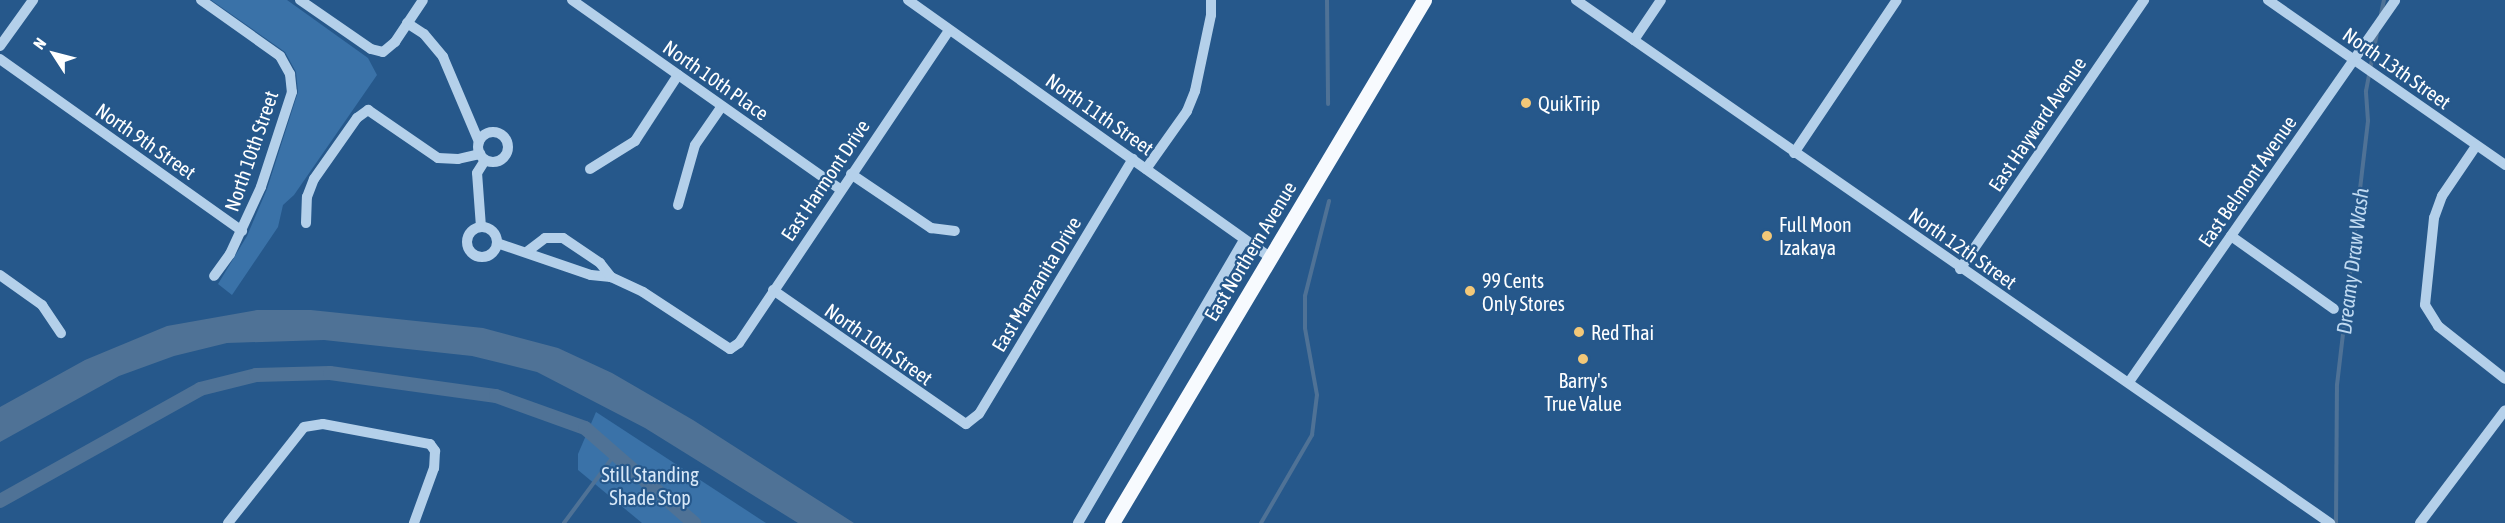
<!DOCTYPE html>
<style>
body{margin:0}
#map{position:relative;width:2505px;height:523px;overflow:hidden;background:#26588b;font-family:"Asap Condensed",sans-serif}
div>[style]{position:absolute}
.green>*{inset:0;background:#3a72a8}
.water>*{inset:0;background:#4f7296}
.stream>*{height:4px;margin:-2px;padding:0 2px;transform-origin:2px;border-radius:2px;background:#4f7296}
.canal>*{height:14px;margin:-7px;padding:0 7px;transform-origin:7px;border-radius:7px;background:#4f7296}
.minor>*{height:10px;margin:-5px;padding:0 5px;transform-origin:5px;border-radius:5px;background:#b4d0ea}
.minor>.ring{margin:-5px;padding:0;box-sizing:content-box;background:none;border:10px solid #b4d0ea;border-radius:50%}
.major>*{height:15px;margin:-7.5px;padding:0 7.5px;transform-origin:7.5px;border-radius:7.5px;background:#f7fafe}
.dots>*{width:16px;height:16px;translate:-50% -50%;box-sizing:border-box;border:3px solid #26588b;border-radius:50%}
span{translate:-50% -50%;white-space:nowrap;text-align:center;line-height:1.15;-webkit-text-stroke:4.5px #26588b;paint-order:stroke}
.street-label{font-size:20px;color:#fff}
.poi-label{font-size:20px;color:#fff}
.left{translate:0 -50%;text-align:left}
.park-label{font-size:20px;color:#d8e8f8}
.water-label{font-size:21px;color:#bfd9f1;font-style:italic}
.north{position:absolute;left:24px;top:24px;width:60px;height:60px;-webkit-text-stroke:4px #26588b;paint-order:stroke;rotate:306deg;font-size:16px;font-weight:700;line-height:24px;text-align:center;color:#fff}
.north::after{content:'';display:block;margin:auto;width:21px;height:27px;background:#fff;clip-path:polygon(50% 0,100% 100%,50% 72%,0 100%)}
</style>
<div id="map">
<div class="green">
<i style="clip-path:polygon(211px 0,287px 0,368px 58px,377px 75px,294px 195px,283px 205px,278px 227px,232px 295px,218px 284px,247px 236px,267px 189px,298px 92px,296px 72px,285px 52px)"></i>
<i style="clip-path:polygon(596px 412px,766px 523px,642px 523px,578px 470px,578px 454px)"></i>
</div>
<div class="water">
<i style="clip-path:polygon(257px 310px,311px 310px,483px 328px,558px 348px,612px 373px,693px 420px,854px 523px,798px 523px,645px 428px,537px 372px,472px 356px,324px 340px,227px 343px,174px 356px,119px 376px,0 442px,0 407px,85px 360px,167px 326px)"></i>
</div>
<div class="stream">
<i style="left:1327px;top:0;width:104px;rotate:89.4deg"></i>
<i style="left:2381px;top:14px;width:14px;rotate:-78deg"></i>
<i style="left:564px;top:523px;width:86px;rotate:-53.5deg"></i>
<i style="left:1261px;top:523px;width:102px;rotate:-59.9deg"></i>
<i style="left:1312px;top:435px;width:40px;rotate:-82.9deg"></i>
<i style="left:1317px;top:395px;width:68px;rotate:-100.2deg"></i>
<i style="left:1305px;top:328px;width:32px;rotate:-90deg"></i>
<i style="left:1305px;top:296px;width:98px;rotate:-75.8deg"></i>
<i style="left:2336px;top:523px;width:138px;rotate:-89.6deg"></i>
<i style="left:2337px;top:385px;width:266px;rotate:-83.3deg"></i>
<i style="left:2368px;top:121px;width:30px;rotate:-94deg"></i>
<i style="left:2366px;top:91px;width:59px;rotate:-79.3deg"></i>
</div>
<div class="canal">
<i style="left:0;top:501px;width:229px;rotate:-29.2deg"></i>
<i style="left:200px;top:389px;width:58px;rotate:-14deg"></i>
<i style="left:256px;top:375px;width:74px;rotate:-1.5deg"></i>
<i style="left:330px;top:373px;width:168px;rotate:7.9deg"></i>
<i style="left:496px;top:396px;width:95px;rotate:19.8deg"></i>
<i style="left:585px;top:428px;width:145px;rotate:41.1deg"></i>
</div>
<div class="minor">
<i style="left:201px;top:0;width:97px;rotate:35.3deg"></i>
<i style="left:280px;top:56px;width:21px;rotate:61deg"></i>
<i style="left:290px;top:74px;width:18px;rotate:84deg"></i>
<i style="left:292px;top:92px;width:100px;rotate:108.1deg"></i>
<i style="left:261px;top:187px;width:74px;rotate:114.8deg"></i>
<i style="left:230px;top:254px;width:27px;rotate:126deg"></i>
<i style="left:300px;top:0;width:86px;rotate:34.6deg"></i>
<i style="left:371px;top:49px;width:12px;rotate:14deg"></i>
<i style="left:383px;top:52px;width:16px;rotate:-40deg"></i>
<i style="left:395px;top:42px;width:50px;rotate:-56.3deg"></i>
<i style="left:572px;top:0;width:328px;rotate:35.2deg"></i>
<i style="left:908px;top:0;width:444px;rotate:35.4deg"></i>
<i style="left:1576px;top:0;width:918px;rotate:34.75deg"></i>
<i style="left:2268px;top:0;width:289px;rotate:34.8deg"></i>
<i style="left:407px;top:23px;width:20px;rotate:33deg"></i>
<i style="left:424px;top:34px;width:30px;rotate:50deg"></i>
<i style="left:443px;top:57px;width:92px;rotate:67deg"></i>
<i style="left:1634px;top:40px;width:48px;rotate:-56deg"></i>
<i style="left:0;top:46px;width:57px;rotate:-54.3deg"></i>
<i style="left:0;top:59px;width:297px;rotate:35.4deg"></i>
<i class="ring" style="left:478px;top:132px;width:20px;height:20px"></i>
<i style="left:2476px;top:146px;width:60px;rotate:124.2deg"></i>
<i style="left:2442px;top:196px;width:23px;rotate:110deg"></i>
<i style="left:2434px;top:218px;width:87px;rotate:95.9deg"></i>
<i style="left:2425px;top:305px;width:25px;rotate:58deg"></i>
<i style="left:2438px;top:326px;width:85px;rotate:38.3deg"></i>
<i style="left:1794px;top:153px;width:184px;rotate:-56.1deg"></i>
<i style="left:590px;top:169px;width:53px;rotate:-31.9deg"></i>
<i style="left:635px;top:141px;width:79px;rotate:-56.9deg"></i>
<i style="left:1146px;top:169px;width:71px;rotate:-54.7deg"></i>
<i style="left:1187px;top:111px;width:22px;rotate:-68deg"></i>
<i style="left:1195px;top:91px;width:78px;rotate:-78.1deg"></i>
<i style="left:1211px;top:15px;width:15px;rotate:-90deg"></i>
<i style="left:851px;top:174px;width:97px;rotate:34deg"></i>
<i style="left:931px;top:228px;width:24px;rotate:7deg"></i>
<i style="left:678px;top:205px;width:62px;rotate:-74.2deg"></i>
<i style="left:695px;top:145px;width:47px;rotate:-55.3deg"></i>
<i style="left:306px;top:223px;width:26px;rotate:-88deg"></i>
<i style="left:307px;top:197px;width:19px;rotate:-69deg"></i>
<i style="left:314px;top:179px;width:75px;rotate:-54.8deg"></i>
<i style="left:357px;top:118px;width:14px;rotate:-36deg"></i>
<i style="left:368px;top:110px;width:85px;rotate:34.4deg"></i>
<i style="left:438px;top:158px;width:20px;rotate:3deg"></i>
<i style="left:458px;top:159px;width:23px;rotate:-13deg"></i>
<i class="ring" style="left:467px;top:227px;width:20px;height:20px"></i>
<i style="left:481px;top:227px;width:54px;rotate:-94.2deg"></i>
<i style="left:477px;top:173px;width:15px;rotate:-58deg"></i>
<i style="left:2231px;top:236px;width:126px;rotate:35.3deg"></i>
<i style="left:497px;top:243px;width:99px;rotate:18.8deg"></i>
<i style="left:591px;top:275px;width:20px;rotate:6deg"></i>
<i style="left:611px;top:277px;width:35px;rotate:25deg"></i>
<i style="left:643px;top:292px;width:104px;rotate:33.2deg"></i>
<i style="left:730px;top:349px;width:11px;rotate:-34deg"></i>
<i style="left:739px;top:343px;width:377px;rotate:-56.1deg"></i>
<i style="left:528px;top:251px;width:21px;rotate:-37deg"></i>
<i style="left:545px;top:238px;width:18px"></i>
<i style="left:563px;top:238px;width:45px;rotate:34deg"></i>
<i style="left:600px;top:263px;width:18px;rotate:52deg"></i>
<i style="left:1960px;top:269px;width:326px;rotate:-55.6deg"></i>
<i style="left:0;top:275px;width:52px;rotate:35.5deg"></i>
<i style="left:42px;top:305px;width:34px;rotate:56deg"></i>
<i style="left:773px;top:290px;width:235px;rotate:34.8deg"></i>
<i style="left:966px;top:424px;width:16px;rotate:-38deg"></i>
<i style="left:979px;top:414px;width:298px;rotate:-58.9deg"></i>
<i style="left:2129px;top:382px;width:465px;rotate:-55.1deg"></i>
<i style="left:228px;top:523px;width:122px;rotate:-51.6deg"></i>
<i style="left:304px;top:427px;width:19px;rotate:-9deg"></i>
<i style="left:323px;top:424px;width:109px;rotate:10.6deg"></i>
<i style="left:430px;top:444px;width:9px;rotate:54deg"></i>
<i style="left:435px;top:451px;width:17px;rotate:93deg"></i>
<i style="left:434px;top:468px;width:59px;rotate:110deg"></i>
<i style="left:1078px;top:523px;width:328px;rotate:-59.6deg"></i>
<i style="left:2420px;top:523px;width:141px;rotate:-53deg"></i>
</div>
<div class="major">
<i style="left:1112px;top:523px;width:609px;rotate:-59.18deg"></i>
</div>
<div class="dots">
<i style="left:1526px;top:103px;background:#f3c878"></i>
<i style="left:1767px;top:236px;background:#f3c878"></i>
<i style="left:1470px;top:291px;background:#f3c878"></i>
<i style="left:1579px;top:332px;background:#f3c878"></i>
<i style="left:1583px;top:359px;background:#f3c878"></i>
</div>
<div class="street-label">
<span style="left:2397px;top:68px;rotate:35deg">North 13th Street</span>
<span style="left:716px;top:80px;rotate:35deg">North 10th Place</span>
<span style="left:1100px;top:114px;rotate:35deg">North 11th Street</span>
<span style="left:2037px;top:124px;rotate:-56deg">East Hayward Avenue</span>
<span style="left:146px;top:141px;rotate:35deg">North 9th Street</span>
<span style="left:251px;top:151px;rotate:-71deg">North 10th Street</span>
<span style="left:825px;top:180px;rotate:-56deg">East Harmont Drive</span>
<span style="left:2247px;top:181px;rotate:-55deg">East Belmont Avenue</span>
<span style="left:1963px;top:248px;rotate:35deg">North 12th Street</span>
<span style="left:1250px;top:251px;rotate:-59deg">East Northern Avenue</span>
<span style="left:1036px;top:284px;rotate:-59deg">East Manzanita Drive</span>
<span style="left:879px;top:344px;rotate:35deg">North 10th Street</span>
</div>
<div class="poi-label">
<span class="left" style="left:1538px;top:103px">QuikTrip</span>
<span class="left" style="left:1779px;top:236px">Full Moon<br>Izakaya</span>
<span class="left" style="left:1482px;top:292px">99 Cents<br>Only Stores</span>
<span class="left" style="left:1591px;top:332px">Red Thai</span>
<span style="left:1583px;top:392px">Barry's<br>True Value</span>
</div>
<div class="park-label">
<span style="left:650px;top:486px">Still Standing<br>Shade Stop</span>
</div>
<div class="water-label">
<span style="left:2352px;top:261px;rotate:-83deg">Dreamy Draw Wash</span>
</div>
<div class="north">N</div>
</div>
